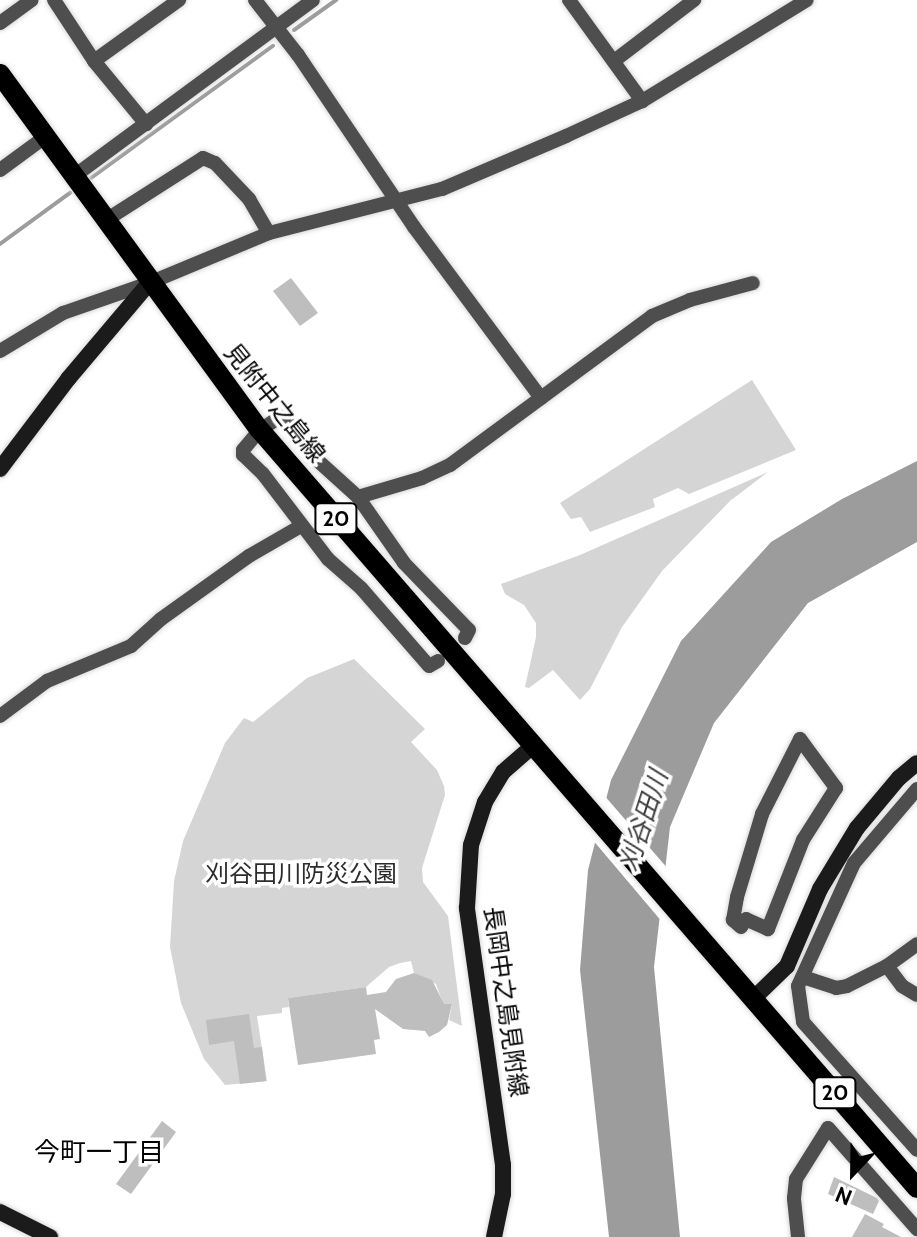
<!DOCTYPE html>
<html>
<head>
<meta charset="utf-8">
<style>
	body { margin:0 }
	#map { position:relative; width:917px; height:1237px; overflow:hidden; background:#fff; font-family:Cabin,"Noto Sans JP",sans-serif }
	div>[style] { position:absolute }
	.green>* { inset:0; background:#d5d5d5 }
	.water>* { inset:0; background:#9c9c9c }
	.pier>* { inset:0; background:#fff }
	.stream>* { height:4px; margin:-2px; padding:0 2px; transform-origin:2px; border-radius:2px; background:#9c9c9c }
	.building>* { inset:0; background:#bebebe }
	.roads { filter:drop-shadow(0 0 2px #dbdbdb) drop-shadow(0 0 2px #dbdbdb) }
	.street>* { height:14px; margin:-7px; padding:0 7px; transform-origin:7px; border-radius:7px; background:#4e4e4e }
	.secondary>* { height:16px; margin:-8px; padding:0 8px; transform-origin:8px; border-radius:8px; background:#1b1b1b }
	.primary>* { height:20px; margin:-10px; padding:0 10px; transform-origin:10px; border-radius:10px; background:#000 }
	span { translate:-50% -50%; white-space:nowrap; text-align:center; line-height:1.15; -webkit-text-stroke:7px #fff; paint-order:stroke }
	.shield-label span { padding:2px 6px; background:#fff; border:2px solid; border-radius:6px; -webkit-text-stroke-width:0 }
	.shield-label { font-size:22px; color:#000; font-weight:700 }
	.street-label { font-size:24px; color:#000 }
	.park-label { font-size:24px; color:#2c2c2c }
	.water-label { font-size:26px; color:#3d3d3d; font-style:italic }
	.neighbourhood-label { font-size:26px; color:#000 }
	.north { position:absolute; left:813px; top:1133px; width:80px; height:80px; -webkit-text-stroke:6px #fff; paint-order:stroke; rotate:202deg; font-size:22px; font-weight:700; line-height:32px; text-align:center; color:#000 }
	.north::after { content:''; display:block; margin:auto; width:28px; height:36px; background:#000; clip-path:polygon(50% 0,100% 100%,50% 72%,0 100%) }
</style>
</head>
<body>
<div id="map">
	<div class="green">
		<i style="clip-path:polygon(752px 380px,796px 450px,689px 494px,678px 488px,653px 499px,655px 507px,590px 532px,581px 517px,571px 519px,568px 515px,560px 503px)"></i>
		<i style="clip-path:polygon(768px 472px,730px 501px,662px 571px,622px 627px,590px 689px,580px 700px,553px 670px,529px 688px,525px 687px,536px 637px,536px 623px,524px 605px,505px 594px,501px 584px,580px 555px)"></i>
		<i style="clip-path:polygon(354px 659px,425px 729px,411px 742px,437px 770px,444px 786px,445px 795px,422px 868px,423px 882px,448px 916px,462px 1026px,449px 1020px,452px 1005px,443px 1004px,436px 984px,414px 973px,411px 961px,400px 963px,389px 967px,366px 987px,288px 998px,289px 1007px,282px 1008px,282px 1013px,257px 1016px,267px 1081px,225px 1085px,204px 1059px,181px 1003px,170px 947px,174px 881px,183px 841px,225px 743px,244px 718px,253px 722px,307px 678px)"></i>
	</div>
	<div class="water">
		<i style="clip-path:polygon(917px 461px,917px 542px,808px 603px,714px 723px,670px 827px,654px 967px,680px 1237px,609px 1237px,580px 970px,588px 870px,611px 780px,681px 641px,771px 542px,842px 499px)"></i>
	</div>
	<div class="pier">
		<i style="clip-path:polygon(603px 794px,669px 870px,663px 923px,592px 839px)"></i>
	</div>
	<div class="stream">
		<i style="left:294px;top:30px;width:52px;rotate:-35.5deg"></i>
		<i style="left:91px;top:178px;width:225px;rotate:-36deg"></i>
		<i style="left:0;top:244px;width:87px;rotate:-36.1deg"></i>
	</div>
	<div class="building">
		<i style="clip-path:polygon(291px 278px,318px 313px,300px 326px,273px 291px)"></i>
		<i style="clip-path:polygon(414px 973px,432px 980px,444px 1004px,452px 1004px,447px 1025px,439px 1032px,429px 1037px,425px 1031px,403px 1029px,375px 1009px,380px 1039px,374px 1040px,376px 1054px,298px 1065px,288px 998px,366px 987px,367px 995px,386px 992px,396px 979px)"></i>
		<i style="clip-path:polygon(249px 1014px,254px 1048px,262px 1047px,266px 1081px,240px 1084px,234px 1041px,209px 1045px,206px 1020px)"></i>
		<i style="clip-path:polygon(162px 1121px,176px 1132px,131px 1194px,116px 1184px)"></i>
		<i style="clip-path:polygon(834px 1177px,877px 1198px,879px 1201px,873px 1214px,828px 1194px)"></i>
		<i style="clip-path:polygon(865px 1214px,884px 1224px,882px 1227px,901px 1237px,852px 1237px)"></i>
	</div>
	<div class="roads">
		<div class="street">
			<i style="left:54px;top:0;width:73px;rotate:56.7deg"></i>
			<i style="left:94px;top:61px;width:82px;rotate:50.5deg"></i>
			<i style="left:255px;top:0;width:70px;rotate:52deg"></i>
			<i style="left:298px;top:55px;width:207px;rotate:56deg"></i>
			<i style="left:414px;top:227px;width:213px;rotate:53.4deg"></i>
			<i style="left:569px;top:0;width:125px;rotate:54.1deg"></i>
			<i style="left:0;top:23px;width:39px;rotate:-36deg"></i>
			<i style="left:94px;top:61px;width:105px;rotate:-35.7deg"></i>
			<i style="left:614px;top:61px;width:101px;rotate:-37.3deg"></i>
			<i style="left:0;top:170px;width:56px;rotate:-36.3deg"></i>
			<i style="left:73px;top:177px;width:298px;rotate:-36.4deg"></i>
			<i style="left:106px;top:220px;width:115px;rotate:-32.6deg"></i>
			<i style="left:203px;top:158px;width:13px;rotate:23deg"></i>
			<i style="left:215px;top:163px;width:50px;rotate:46.6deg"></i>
			<i style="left:249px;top:199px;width:39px;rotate:60deg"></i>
			<i style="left:0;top:351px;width:74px;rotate:-31.1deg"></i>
			<i style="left:63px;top:313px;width:91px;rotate:-19.2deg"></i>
			<i style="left:149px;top:283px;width:130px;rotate:-22.6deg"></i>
			<i style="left:269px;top:233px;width:179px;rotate:-14.3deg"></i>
			<i style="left:442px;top:189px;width:135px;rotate:-23.1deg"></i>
			<i style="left:566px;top:136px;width:84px;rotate:-24.7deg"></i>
			<i style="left:642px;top:101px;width:193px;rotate:-31.5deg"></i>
			<i style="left:358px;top:497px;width:67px;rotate:-16.5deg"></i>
			<i style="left:422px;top:478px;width:31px;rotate:-25deg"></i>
			<i style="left:450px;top:465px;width:251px;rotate:-36.4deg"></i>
			<i style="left:652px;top:316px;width:41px;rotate:-22.8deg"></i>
			<i style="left:690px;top:300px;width:65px;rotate:-15.1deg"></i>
			<i style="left:438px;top:661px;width:10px;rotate:151deg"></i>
			<i style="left:429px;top:666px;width:103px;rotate:-131.1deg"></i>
			<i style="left:361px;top:588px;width:44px;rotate:-138.7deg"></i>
			<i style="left:328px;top:559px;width:107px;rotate:-127.4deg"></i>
			<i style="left:263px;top:474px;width:28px;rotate:-136deg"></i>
			<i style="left:243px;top:455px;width:5px;rotate:-90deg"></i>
			<i style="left:243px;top:450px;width:26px;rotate:-50deg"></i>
			<i style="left:260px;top:430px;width:24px;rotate:-33deg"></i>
			<i style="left:280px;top:417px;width:7px;rotate:16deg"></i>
			<i style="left:287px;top:419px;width:49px;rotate:54.1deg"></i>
			<i style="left:316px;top:459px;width:57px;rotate:42.1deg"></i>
			<i style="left:358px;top:497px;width:80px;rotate:55.1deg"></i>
			<i style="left:404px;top:563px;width:93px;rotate:45.9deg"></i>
			<i style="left:469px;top:630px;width:9px;rotate:117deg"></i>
			<i style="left:0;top:716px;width:59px;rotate:-36.7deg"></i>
			<i style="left:47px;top:681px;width:91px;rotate:-22.6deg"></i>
			<i style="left:131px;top:646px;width:40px;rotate:-42deg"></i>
			<i style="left:161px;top:619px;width:108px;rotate:-35.6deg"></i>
			<i style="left:249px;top:556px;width:60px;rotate:-30deg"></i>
			<i style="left:800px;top:739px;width:61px;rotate:53.7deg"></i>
			<i style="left:836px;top:788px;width:62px;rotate:122.4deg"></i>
			<i style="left:803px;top:840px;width:96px;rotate:111.5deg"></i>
			<i style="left:768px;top:929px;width:24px;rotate:-156deg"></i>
			<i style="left:746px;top:919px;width:9px;rotate:122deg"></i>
			<i style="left:741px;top:927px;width:11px;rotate:-139deg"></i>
			<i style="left:733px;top:920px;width:23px;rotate:-80deg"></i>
			<i style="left:737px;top:897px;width:87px;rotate:-73.2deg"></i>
			<i style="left:762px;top:814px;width:84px;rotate:-63.1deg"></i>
			<i style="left:917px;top:789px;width:97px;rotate:130.4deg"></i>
			<i style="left:854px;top:863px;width:135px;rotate:114.5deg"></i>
			<i style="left:798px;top:986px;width:36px;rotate:82deg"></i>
			<i style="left:803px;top:1022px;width:171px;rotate:48.3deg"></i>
			<i style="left:887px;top:966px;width:37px;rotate:-36deg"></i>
			<i style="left:803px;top:977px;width:35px;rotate:18deg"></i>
			<i style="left:836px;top:988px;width:11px;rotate:-10deg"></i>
			<i style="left:847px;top:986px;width:45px;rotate:-26.6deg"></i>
			<i style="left:887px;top:966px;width:25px;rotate:53deg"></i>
			<i style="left:902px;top:986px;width:17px;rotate:31deg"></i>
			<i style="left:798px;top:1237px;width:39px;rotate:-96deg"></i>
			<i style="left:794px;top:1198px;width:19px;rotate:-84deg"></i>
			<i style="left:796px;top:1179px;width:60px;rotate:-57.9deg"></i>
			<i style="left:828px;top:1128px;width:135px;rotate:48.6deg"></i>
		</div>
		<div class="secondary">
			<i style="left:0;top:469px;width:113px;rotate:-52.9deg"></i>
			<i style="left:68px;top:379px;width:126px;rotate:-49.8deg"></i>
			<i style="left:753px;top:999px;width:47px;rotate:-44.1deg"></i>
			<i style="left:787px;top:966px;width:84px;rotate:-66.8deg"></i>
			<i style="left:820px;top:889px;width:71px;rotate:-58.8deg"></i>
			<i style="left:857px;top:828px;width:65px;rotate:-50deg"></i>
			<i style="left:899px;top:778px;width:23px;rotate:-40deg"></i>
			<i style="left:0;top:1212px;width:56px;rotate:26.6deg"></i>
			<i style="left:494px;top:1237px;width:44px;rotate:-78.2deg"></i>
			<i style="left:503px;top:1194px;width:29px;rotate:-90deg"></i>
			<i style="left:503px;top:1165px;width:260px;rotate:-98deg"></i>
			<i style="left:467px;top:908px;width:63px;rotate:-86.4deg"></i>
			<i style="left:471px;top:845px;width:45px;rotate:-72deg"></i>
			<i style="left:485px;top:802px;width:35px;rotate:-59deg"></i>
			<i style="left:503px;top:772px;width:41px;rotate:-41.1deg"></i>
		</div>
		<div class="primary">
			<i style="left:0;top:74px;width:441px;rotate:53.9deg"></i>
			<i style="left:260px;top:430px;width:1003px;rotate:49.08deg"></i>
		</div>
	</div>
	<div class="shield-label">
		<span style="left:336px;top:519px">20</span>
		<span style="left:835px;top:1093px">20</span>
	</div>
	<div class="street-label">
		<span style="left:275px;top:403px;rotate:51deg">見附中之島線</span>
		<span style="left:506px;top:1002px;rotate:82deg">長岡中之島見附線</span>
	</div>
	<div class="park-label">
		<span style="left:301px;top:874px">刈谷田川防災公園</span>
	</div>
	<div class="water-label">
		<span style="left:644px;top:821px;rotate:-72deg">刈谷田川</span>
	</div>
	<div class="neighbourhood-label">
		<span style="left:99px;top:1153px">今町一丁目</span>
	</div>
	<div class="north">N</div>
</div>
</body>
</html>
